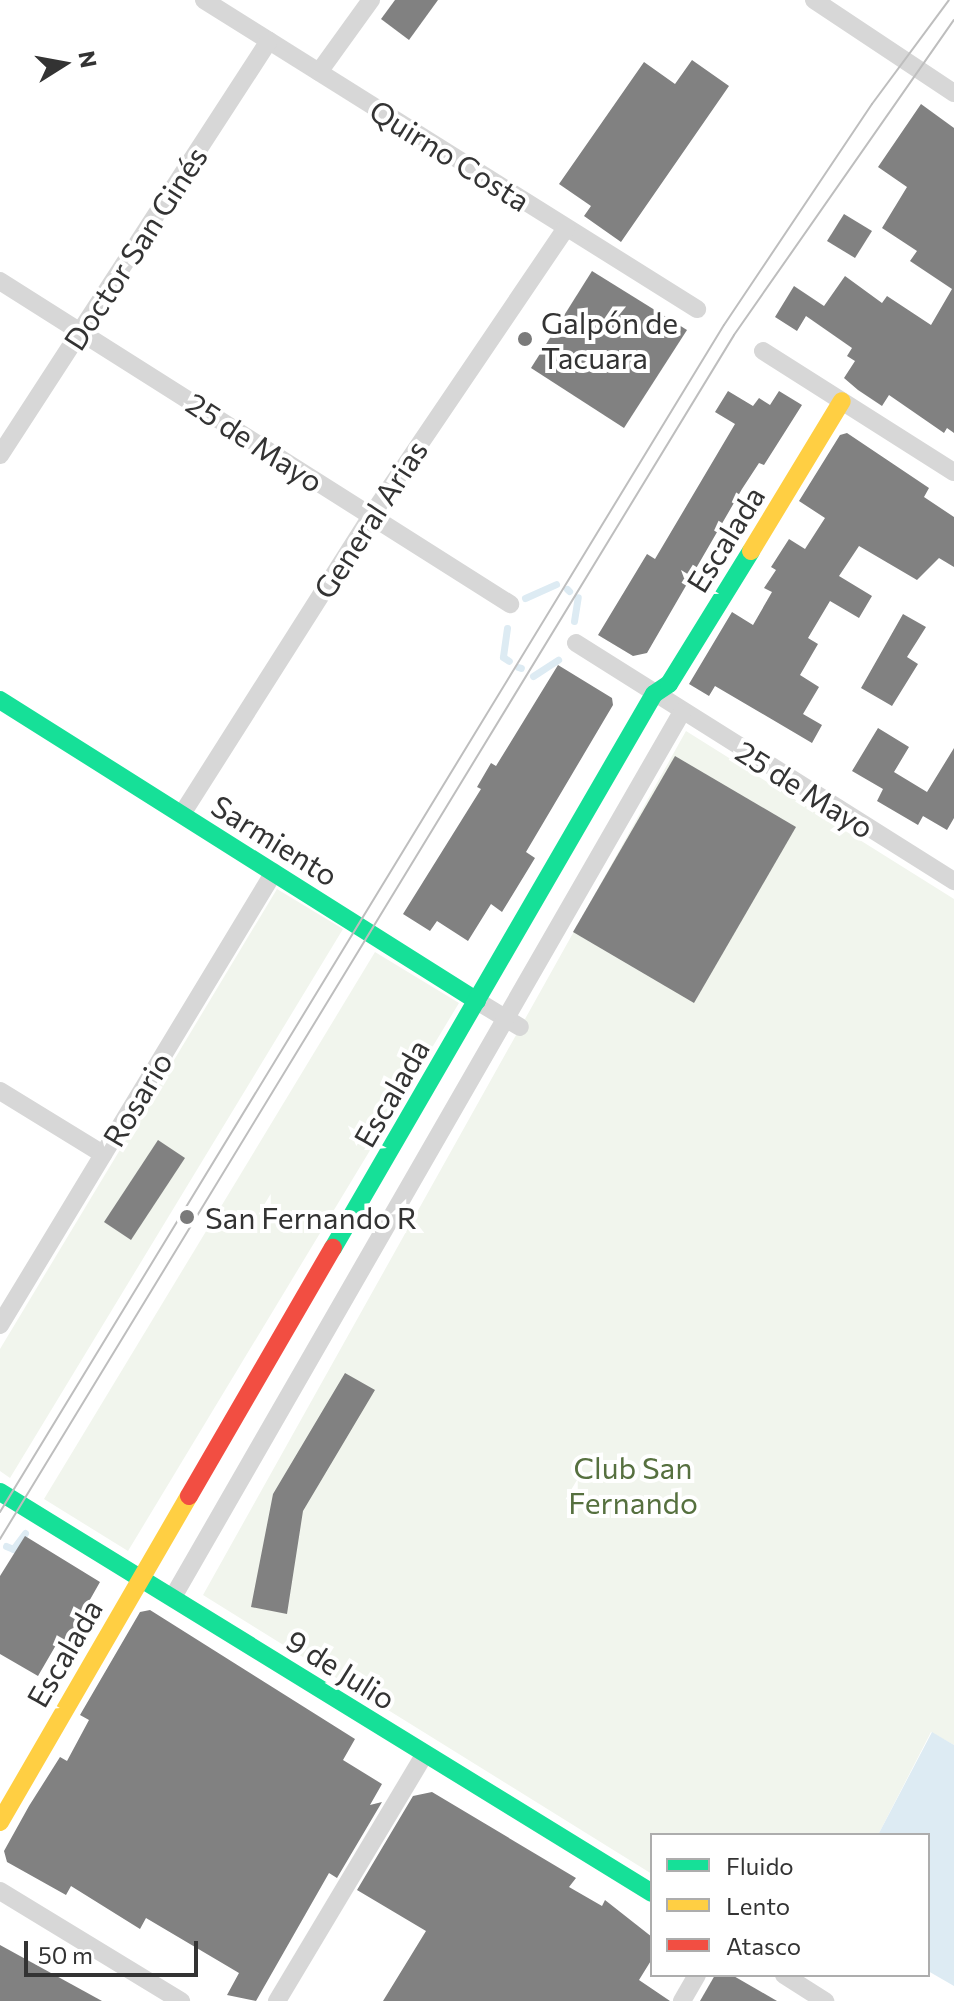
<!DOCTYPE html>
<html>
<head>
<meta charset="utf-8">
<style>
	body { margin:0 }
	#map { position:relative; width:954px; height:2001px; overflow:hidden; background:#fff; font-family:Commissioner,sans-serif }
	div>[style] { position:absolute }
	.green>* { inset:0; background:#f1f5ed }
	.water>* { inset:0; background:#ddebf3 }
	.stream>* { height:7px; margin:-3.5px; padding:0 3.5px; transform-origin:3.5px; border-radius:3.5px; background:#ddebf3 }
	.building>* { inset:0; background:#818181 }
	.street>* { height:18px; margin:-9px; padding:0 9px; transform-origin:9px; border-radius:9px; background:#d7d7d7 }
	.fast>* { height:18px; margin:-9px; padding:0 9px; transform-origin:9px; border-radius:9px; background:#16e098 }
	.slow>* { height:18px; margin:-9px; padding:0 9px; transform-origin:9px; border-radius:9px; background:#ffcf43 }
	.jam>* { height:18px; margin:-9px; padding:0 9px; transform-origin:9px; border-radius:9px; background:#f24e42 }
	.tram>* { height:2px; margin:-1px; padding:0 1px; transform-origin:1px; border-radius:1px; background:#bebebe }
	.dots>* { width:22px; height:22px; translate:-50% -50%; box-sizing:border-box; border:4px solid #fff; border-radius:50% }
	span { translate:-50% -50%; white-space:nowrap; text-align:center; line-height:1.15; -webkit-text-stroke:8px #fff; paint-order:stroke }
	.street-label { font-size:30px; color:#333 }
	.poi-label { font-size:30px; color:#333 }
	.left { translate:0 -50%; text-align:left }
	.park-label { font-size:30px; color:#56703f }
	.legend { position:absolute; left:650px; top:1833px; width:280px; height:144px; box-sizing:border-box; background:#fff; border:2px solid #adadad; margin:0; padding:10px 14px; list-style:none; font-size:24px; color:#333 }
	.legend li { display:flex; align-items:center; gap:16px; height:40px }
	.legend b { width:40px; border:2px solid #adadad }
	.north { position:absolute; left:24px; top:24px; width:80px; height:80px; -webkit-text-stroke:6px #fff; paint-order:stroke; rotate:79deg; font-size:22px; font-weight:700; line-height:32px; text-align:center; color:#333 }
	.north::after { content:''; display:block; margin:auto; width:28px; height:36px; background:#333; clip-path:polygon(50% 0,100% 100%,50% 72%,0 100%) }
	.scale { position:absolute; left:24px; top:1941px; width:174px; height:36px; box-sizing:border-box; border:4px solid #333; border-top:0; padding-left:10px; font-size:24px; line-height:28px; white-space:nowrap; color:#333; -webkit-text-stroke:6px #fff; paint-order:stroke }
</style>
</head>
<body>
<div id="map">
	<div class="green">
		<i style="clip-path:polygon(686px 731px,954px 899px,954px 1745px,931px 1732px,878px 1835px,652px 1835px,652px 1874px,203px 1595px)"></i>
		<i style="clip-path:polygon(277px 889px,343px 929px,10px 1478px,0 1471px,0 1349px)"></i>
		<i style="clip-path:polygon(375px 952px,459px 1003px,128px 1551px,44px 1499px)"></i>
	</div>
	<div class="water">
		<i style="clip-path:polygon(932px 1732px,954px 1745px,954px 1986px,928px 1971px,928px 1835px,878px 1835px)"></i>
	</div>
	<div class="stream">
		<i style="left:567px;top:589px;width:3px;rotate:45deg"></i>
		<i style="left:525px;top:598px;width:34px;rotate:-24deg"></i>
		<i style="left:574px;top:621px;width:24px;rotate:-81deg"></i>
		<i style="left:507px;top:628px;width:29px;rotate:98deg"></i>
		<i style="left:503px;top:657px;width:7px;rotate:34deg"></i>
		<i style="left:518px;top:667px;width:3px;rotate:18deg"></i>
		<i style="left:533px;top:676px;width:30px;rotate:-33deg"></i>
		<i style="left:6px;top:1546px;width:8px;rotate:23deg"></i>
		<i style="left:13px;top:1549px;width:20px;rotate:-53deg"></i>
	</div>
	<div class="building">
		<i style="clip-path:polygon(395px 0,438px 0,409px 40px,381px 19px)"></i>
		<i style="clip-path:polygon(692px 60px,729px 86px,621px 242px,584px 216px,591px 206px,559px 184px,644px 62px,675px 84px)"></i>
		<i style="clip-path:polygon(921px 104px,954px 128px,954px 433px,947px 428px,944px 433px,889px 395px,882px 406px,858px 390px,844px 378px,855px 361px,847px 356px,852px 348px,806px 316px,797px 331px,775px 317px,794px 286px,824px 306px,845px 276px,882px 303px,887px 296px,931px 325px,952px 289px,910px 261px,917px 251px,882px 228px,907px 187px,878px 167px)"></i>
		<i style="clip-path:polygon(844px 214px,872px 231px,855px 258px,827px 241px)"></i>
		<i style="clip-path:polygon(592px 271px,687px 330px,624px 428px,531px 368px)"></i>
		<i style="clip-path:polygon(728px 391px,753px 406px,759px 398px,770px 405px,779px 391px,802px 405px,764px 465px,759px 463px,742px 489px,647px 653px,633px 656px,598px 635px,647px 554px,655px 559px,735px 424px,715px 412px)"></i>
		<i style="clip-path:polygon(847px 433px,929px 488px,924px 497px,954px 517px,954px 567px,939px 558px,917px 580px,859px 546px,839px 576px,872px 596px,859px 618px,830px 601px,808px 638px,818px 644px,800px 675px,819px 687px,803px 714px,822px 725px,812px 743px,715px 686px,709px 696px,689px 684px,732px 612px,753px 625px,772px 592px,764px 588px,776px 570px,771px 567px,789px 539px,805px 549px,825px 518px,799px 501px,840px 435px)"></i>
		<i style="clip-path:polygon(903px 614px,926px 627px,907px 657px,918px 664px,892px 706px,861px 688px)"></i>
		<i style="clip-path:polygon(558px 665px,612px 698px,613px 705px,526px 852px,535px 858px,502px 912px,491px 904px,468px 941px,437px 921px,430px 931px,403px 914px,481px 789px,477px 787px,491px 763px,496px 766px)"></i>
		<i style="clip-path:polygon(878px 728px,909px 747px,894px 772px,927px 792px,954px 748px,954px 818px,947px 830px,923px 816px,918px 825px,877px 801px,883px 789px,852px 771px)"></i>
		<i style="clip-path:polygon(675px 756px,796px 827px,694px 1003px,573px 932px)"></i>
		<i style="clip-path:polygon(158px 1140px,185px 1158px,131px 1240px,104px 1222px)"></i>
		<i style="clip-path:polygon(345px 1373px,375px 1390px,303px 1511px,287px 1614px,251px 1607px,273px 1494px)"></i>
		<i style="clip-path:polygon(25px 1536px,100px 1582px,62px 1649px,56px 1645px,38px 1676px,0 1654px,0 1576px)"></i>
		<i style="clip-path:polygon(150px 1610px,355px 1739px,343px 1760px,382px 1784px,370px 1805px,382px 1802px,337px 1878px,329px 1873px,256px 2001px,227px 1995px,239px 1973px,146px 1918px,140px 1929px,71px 1886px,66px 1895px,7px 1862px,4px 1851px,29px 1806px,60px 1757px,67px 1761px,89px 1720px,80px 1715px,140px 1612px)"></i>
		<i style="clip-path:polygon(432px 1792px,576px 1878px,569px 1887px,602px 1906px,605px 1900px,652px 1937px,652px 1959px,639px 1980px,670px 2001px,383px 2001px,426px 1931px,357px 1890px,413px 1796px)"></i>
		<i style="clip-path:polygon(0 1945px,102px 2001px,0 2001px)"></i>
		<i style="clip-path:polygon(715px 1975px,732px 1975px,777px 2001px,700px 2001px)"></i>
	</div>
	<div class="street">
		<i style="left:204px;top:0;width:582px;rotate:32.08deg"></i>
		<i style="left:814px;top:0;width:168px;rotate:33.6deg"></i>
		<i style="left:319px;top:72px;width:89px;rotate:-54.2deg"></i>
		<i style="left:0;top:281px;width:604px;rotate:32.35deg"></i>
		<i style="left:763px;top:351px;width:226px;rotate:32.4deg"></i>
		<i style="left:0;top:455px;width:494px;rotate:-57deg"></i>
		<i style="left:576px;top:643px;width:447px;rotate:32.2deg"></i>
		<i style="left:182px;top:814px;width:353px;rotate:-57.6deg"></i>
		<i style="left:371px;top:516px;width:348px;rotate:-55.9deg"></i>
		<i style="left:477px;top:1001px;width:50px;rotate:31.2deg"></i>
		<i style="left:0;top:1091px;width:121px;rotate:31.5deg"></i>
		<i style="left:0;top:1325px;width:529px;rotate:-58.83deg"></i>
		<i style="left:173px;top:1597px;width:1021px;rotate:-60.1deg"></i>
		<i style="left:0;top:1891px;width:212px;rotate:31.3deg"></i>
		<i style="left:784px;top:1975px;width:49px;rotate:32.4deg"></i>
		<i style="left:277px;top:2001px;width:287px;rotate:-59.1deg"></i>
		<i style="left:682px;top:2001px;width:30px;rotate:-60deg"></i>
	</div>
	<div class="fast">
		<i style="left:0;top:700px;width:564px;rotate:32.25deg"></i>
		<i style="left:333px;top:1248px;width:640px;rotate:-59.91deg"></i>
		<i style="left:654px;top:694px;width:18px;rotate:-34deg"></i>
		<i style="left:669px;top:684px;width:156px;rotate:-58.3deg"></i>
		<i style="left:0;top:1492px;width:765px;rotate:31.59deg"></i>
	</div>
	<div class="slow">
		<i style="left:751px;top:551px;width:175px;rotate:-58.8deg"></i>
		<i style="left:0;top:1822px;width:377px;rotate:-59.9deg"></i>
	</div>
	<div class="jam">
		<i style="left:189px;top:1496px;width:287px;rotate:-59.9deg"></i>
	</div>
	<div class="tram">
		<i style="left:0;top:1512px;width:1390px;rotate:-58.62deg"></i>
		<i style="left:724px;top:325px;width:266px;rotate:-56.2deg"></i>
		<i style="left:872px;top:104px;width:129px;rotate:-53.5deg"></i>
		<i style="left:0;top:1539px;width:1410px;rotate:-58.63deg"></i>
		<i style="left:734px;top:335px;width:384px;rotate:-55.1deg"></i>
	</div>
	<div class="dots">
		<i style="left:525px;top:339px;background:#7a7a7a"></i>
		<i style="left:187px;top:1217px;background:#7a7a7a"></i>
	</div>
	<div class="street-label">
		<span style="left:450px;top:155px;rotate:32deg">Quirno Costa</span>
		<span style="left:135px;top:248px;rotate:-57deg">Doctor San Ginés</span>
		<span style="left:255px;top:442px;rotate:33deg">25 de Mayo</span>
		<span style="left:370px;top:519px;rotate:-57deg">General Arias</span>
		<span style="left:725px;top:539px;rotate:-58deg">Escalada</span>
		<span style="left:805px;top:789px;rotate:32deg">25 de Mayo</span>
		<span style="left:275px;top:840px;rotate:32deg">Sarmiento</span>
		<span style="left:391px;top:1093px;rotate:-60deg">Escalada</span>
		<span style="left:137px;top:1099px;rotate:-59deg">Rosario</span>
		<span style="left:64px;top:1653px;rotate:-60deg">Escalada</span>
		<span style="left:341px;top:1669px;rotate:32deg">9 de Julio</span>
	</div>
	<div class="poi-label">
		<span class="left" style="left:541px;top:339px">Galpón de<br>Tacuara</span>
		<span class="left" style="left:205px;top:1217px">San Fernando R</span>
	</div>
	<div class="park-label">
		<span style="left:633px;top:1484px">Club San<br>Fernando</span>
	</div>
	<ul class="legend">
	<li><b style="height:10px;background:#16e098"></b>Fluido</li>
	<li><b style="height:10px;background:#ffcf43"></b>Lento</li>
	<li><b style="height:10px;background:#f24e42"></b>Atasco</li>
	</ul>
	<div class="north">N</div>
	<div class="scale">50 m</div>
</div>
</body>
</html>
